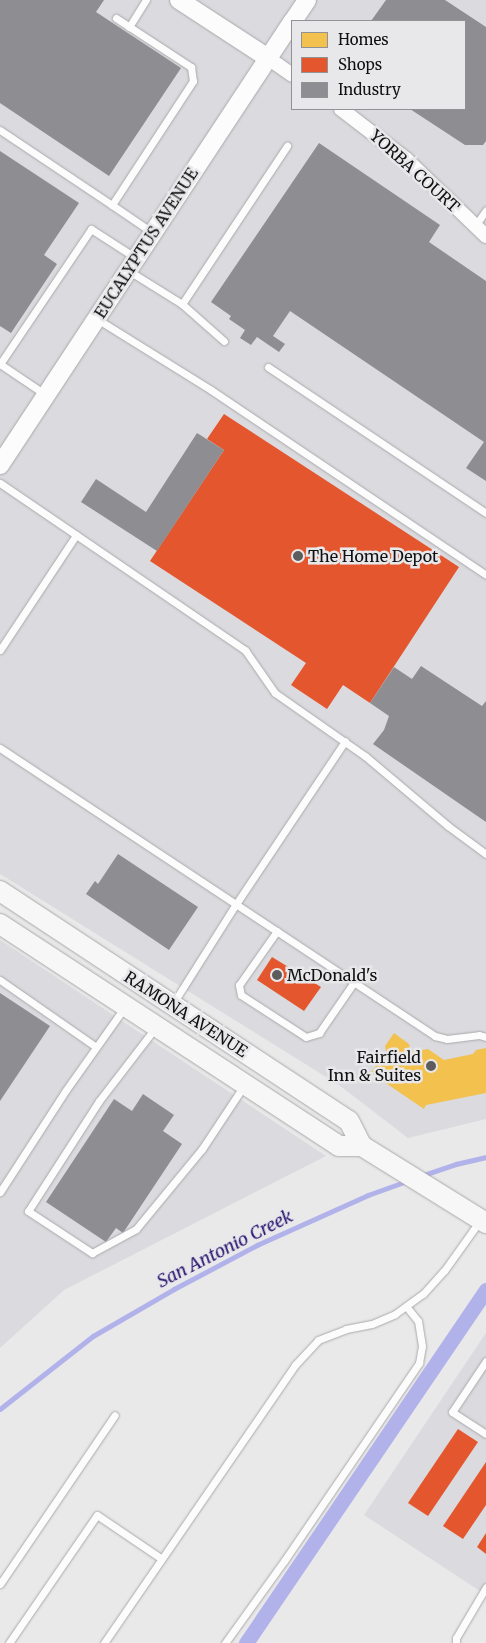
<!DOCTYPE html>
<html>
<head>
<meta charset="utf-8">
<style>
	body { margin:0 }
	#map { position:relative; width:486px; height:1643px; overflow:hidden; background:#e9e9ea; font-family:Merriweather,serif }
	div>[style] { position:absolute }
	.built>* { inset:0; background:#dadadf }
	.homes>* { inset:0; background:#f2c14e }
	.shops>* { inset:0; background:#e4572e }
	.industry>* { inset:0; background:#8d8d92 }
	.stream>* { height:4.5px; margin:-2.25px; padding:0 2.25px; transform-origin:2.25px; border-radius:2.25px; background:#b2b2eb }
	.canal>* { height:15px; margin:-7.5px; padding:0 7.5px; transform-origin:7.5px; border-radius:7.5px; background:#b2b2eb }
	.roads { filter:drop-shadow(0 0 1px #aaaaab) drop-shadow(0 0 1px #aaaaab) }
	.service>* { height:7px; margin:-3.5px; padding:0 3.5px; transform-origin:3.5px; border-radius:3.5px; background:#fcfcfc }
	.minor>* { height:14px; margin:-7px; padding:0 7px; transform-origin:7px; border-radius:7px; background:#fcfcfc }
	.tertiary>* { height:18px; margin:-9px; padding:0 9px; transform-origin:9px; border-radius:9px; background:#fcfcfc }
	.secondary>* { height:20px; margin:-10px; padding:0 10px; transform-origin:10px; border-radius:10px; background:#f7f7f8 }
	.dots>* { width:14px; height:14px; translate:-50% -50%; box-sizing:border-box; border:2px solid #e8e8eb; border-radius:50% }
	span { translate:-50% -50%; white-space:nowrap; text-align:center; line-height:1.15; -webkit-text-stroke:5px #e8e8eb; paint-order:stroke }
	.street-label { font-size:16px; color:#101011 }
	.poi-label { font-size:16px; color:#101011 }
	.left { translate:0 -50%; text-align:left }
	.right { translate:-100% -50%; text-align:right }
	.water-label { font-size:18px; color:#291470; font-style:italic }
	.legend { position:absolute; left:291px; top:20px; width:175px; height:90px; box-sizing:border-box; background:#e8e8eb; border:1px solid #929294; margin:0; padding:6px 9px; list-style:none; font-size:15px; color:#101011 }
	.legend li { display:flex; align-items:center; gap:10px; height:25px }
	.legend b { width:25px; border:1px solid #929294 }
</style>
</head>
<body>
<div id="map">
	<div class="built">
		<i style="clip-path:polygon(evenodd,0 0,486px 0,486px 1119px,408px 1138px,339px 1085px,0 874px,0 0,292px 21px,465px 21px,465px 109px,292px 109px,292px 21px)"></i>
		<i style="clip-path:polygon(0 940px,326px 1156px,64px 1290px,0 1348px)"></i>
		<i style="clip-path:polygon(486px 1333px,486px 1595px,364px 1515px)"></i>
	</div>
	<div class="homes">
		<i style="clip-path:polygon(394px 1033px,409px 1044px,411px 1052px,428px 1049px,444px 1060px,473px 1054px,476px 1050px,486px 1048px,486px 1093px,426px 1105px,424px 1109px,371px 1073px,386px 1051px,385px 1046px)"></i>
	</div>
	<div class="shops">
		<i style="clip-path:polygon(224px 414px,459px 567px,370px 703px,343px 685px,327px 709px,291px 685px,306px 663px,150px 561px,224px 450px,207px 439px)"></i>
		<i style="clip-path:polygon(272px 957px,321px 987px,304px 1011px,257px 980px)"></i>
		<i style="clip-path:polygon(458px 1429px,478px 1442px,428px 1516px,408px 1503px)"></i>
		<i style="clip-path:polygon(486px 1462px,486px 1505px,463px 1539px,443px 1526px)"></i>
		<i style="clip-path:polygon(486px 1533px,486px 1554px,477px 1547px)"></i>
	</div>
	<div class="industry">
		<i style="clip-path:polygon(0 0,104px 0,96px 12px,181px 68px,109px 176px,0 103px)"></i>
		<i style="clip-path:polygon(386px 0,445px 0,486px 27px,486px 141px,483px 145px,465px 145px,410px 109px,465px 109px,465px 21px,371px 21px)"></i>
		<i style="clip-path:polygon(319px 143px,440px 225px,429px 242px,486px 281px,486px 481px,466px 468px,484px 442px,290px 311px,273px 336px,285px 344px,279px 352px,257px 337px,251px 345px,240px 338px,245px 330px,229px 319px,231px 316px,211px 302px)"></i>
		<i style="clip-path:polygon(0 151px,79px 203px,44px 255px,57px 264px,11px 333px,0 326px)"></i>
		<i style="clip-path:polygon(197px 433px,224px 450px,157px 551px,81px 502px,96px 479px,146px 512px)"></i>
		<i style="clip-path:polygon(421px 666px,482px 706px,486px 701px,486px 822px,373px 744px,384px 730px,389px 716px,370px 703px,394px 667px,412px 679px)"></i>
		<i style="clip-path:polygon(118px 854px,198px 907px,169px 950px,86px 894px,95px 881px,98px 884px)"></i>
		<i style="clip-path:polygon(0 993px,50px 1026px,0 1101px)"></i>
		<i style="clip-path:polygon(143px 1094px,174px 1115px,163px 1131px,182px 1144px,123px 1233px,116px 1228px,106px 1242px,46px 1202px,114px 1099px,132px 1111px)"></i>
	</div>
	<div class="stream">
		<i style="left:421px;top:1176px;width:37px;rotate:-19deg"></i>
		<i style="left:456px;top:1164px;width:31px;rotate:-13deg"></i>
		<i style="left:0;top:1409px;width:118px;rotate:-38.1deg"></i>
		<i style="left:93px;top:1336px;width:94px;rotate:-30.1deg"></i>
		<i style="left:174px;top:1289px;width:94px;rotate:-27.9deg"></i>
		<i style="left:257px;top:1245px;width:122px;rotate:-24.2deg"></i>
		<i style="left:368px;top:1195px;width:41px;rotate:-19.7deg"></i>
	</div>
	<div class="canal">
		<i style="left:246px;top:1643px;width:427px;rotate:-55.8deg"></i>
	</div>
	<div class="roads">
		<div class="service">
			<i style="left:116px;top:18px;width:90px;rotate:33.2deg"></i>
			<i style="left:191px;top:67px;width:14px;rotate:82deg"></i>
			<i style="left:193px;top:81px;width:148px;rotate:123.2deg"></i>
			<i style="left:112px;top:205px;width:50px;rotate:34.3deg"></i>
			<i style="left:129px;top:27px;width:32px;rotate:-58deg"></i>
			<i style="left:0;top:130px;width:135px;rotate:33.8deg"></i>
			<i style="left:475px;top:226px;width:19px;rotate:-55deg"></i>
			<i style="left:129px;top:271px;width:62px;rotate:31.9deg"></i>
			<i style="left:182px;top:304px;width:56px;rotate:41.4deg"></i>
			<i style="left:182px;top:304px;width:190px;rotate:-56.4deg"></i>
			<i style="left:97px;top:319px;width:134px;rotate:31.9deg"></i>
			<i style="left:211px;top:390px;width:331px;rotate:33.9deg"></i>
			<i style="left:268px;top:367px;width:262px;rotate:33.8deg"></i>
			<i style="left:46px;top:395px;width:55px;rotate:-146deg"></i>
			<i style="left:0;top:364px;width:163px;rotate:-56deg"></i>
			<i style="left:91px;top:229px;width:54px;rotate:32.8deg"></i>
			<i style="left:0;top:483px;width:297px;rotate:34.3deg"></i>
			<i style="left:245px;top:650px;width:52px;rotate:55.1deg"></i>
			<i style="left:275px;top:693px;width:110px;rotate:35deg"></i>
			<i style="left:365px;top:756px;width:109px;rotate:40.1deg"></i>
			<i style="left:448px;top:826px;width:47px;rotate:36.4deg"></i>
			<i style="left:0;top:650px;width:138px;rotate:-56.5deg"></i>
			<i style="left:0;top:748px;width:522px;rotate:33.51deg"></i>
			<i style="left:435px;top:1036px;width:12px;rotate:14deg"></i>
			<i style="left:447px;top:1039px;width:32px;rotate:-7deg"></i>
			<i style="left:479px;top:1035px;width:7px;rotate:16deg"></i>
			<i style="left:277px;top:931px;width:66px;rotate:125.1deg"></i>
			<i style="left:239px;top:985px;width:10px;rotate:79deg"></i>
			<i style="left:241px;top:995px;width:77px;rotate:32.9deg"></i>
			<i style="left:306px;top:1037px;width:14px;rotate:-17deg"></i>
			<i style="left:319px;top:1033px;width:62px;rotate:-55.5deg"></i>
			<i style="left:0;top:980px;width:117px;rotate:34.9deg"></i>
			<i style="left:174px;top:1002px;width:116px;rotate:-57.7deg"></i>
			<i style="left:236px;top:904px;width:196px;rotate:-56.2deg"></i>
			<i style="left:156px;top:1027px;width:93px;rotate:127.6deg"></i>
			<i style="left:99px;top:1101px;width:131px;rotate:122.8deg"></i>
			<i style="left:28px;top:1211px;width:77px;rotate:33.3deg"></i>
			<i style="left:92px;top:1253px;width:50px;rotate:-28.6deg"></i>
			<i style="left:136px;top:1229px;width:104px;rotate:-50.5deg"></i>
			<i style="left:202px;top:1149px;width:74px;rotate:-56.5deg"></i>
			<i style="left:0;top:1192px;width:121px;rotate:-57.1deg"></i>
			<i style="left:66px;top:1090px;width:100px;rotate:-54.7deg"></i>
			<i style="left:486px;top:1361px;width:61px;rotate:123.7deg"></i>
			<i style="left:452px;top:1412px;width:40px;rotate:32.9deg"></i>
			<i style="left:0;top:1584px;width:204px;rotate:-55.8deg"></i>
			<i style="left:9px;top:1643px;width:155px;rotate:-55.5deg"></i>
			<i style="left:97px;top:1515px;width:78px;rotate:34.1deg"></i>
			<i style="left:104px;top:1643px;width:337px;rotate:-55.5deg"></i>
			<i style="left:295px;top:1365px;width:34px;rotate:-47deg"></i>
			<i style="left:318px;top:1340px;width:30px;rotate:-21deg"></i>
			<i style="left:346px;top:1329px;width:26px;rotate:-11deg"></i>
			<i style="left:372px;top:1324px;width:25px;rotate:-23deg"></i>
			<i style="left:395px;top:1314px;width:34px;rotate:-36deg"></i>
			<i style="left:423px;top:1294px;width:31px;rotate:-48deg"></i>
			<i style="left:444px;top:1271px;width:60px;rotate:-54.5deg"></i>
			<i style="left:225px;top:1643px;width:101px;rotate:-54.3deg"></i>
			<i style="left:284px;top:1561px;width:240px;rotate:-55.7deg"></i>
			<i style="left:419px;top:1363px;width:17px;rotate:-80deg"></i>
			<i style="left:422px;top:1346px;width:25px;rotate:-99deg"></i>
			<i style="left:418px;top:1321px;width:19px;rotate:-129deg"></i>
			<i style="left:456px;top:1643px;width:5px;rotate:-90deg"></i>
			<i style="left:456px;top:1638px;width:59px;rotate:-59.5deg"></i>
		</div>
		<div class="minor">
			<i style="left:268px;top:58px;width:29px;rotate:35deg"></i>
			<i style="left:341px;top:109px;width:82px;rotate:37.6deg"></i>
			<i style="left:406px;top:159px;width:111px;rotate:43.9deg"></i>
		</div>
		<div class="tertiary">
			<i style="left:179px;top:0;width:106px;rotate:33.1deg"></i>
			<i style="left:293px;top:21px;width:25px;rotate:-56deg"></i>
			<i style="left:0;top:465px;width:531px;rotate:-56.61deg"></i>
		</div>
		<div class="secondary">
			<i style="left:0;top:891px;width:418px;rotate:33.4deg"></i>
			<i style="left:349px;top:1121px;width:28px;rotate:63deg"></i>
			<i style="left:362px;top:1146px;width:146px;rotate:31.8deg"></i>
			<i style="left:0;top:924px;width:405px;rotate:33.2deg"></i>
			<i style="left:339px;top:1146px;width:23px"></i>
		</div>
	</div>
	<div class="dots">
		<i style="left:298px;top:556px;background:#5c5c5d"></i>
		<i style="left:277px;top:975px;background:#5c5c5d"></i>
		<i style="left:431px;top:1066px;background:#5c5c5d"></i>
	</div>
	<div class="street-label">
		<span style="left:415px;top:171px;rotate:42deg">YORBA COURT</span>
		<span style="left:146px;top:243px;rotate:-57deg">EUCALYPTUS AVENUE</span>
		<span style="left:186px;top:1014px;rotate:33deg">RAMONA AVENUE</span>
	</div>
	<div class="poi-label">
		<span class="left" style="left:308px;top:556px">The Home Depot</span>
		<span class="left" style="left:287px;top:975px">McDonald's</span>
		<span class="right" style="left:421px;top:1066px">Fairfield<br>Inn &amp; Suites</span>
	</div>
	<div class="water-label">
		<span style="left:225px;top:1249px;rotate:-27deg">San Antonio Creek</span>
	</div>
	<ul class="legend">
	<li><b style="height:14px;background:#f2c14e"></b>Homes</li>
	<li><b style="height:14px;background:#e4572e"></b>Shops</li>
	<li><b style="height:14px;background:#8d8d92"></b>Industry</li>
	</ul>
</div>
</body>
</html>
